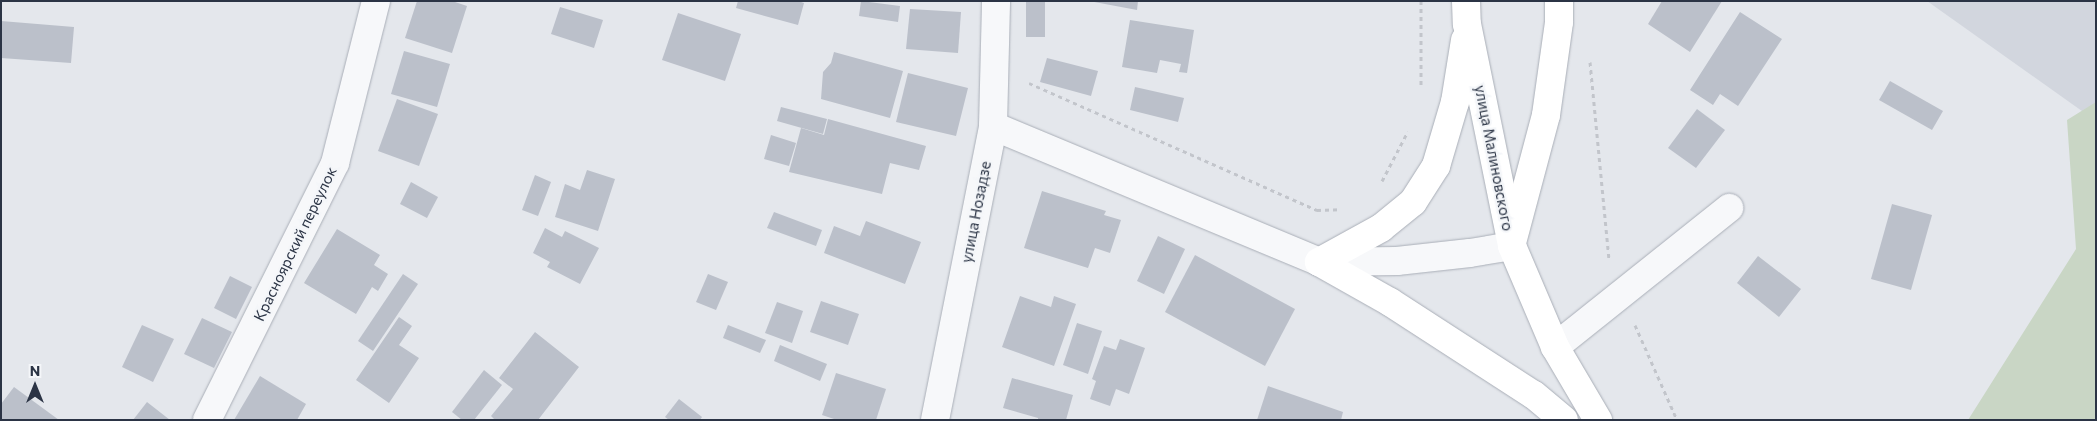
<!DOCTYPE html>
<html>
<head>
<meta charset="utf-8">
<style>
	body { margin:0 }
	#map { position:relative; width:2097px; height:421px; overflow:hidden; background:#e4e7ec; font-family:Commissioner,sans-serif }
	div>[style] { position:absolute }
	.built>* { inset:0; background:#d2d6de }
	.green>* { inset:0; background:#c9d6c5 }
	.building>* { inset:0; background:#bbc0ca }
	.path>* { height:3px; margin-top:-1.5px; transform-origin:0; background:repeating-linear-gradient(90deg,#c2c5cb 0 4px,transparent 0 8px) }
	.roads { filter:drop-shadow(0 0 1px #a9aeb7) drop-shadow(0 0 1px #a9aeb7) }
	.minor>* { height:28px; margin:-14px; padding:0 14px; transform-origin:14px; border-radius:14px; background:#f7f8fa }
	.highway>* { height:28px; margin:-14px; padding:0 14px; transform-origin:14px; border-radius:14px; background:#fff }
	span { translate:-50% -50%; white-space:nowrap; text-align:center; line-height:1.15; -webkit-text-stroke:4.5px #f4f6f9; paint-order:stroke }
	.street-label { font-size:15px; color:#2b3445 }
	.frame { position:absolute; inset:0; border:2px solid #2b3445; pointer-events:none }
	.north { position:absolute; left:10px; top:361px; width:50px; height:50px; -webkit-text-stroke:4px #f4f6f9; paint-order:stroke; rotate:0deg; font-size:14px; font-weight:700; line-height:20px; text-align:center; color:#2b3445 }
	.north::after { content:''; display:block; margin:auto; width:18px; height:22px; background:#2b3445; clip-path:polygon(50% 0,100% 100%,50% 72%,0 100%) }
</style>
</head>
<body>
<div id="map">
	<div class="built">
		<i style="clip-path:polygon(1927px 1px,2096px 1px,2096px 121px)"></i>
	</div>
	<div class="green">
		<i style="clip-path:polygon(2096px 102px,2096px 420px,1968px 420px,2076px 249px,2067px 120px)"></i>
	</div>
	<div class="building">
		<i style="clip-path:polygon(417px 1px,452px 1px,467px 6px,452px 53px,405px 38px)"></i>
		<i style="clip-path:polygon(738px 1px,798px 1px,804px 3px,798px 25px,736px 8px)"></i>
		<i style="clip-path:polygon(861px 1px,900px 6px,898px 22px,859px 16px)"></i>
		<i style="clip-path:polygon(1026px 1px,1045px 1px,1045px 37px,1026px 37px)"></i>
		<i style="clip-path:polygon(1089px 1px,1138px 1px,1137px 10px)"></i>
		<i style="clip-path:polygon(1662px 1px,1722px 1px,1690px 52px,1648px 24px)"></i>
		<i style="clip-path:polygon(560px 7px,603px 20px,594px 48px,551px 34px)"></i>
		<i style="clip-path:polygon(910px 9px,961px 12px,958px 53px,906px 49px)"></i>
		<i style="clip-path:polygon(1740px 12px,1782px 39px,1738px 106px,1720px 94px,1713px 105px,1690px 90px)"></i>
		<i style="clip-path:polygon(678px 13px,741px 34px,725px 81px,662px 60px)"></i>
		<i style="clip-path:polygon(1130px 20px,1194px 30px,1187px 73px,1179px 72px,1181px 64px,1160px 60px,1157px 73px,1122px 67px)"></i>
		<i style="clip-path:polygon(1px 21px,74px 27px,71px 63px,1px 58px)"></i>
		<i style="clip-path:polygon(404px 51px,450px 64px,437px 107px,391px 94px)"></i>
		<i style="clip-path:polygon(834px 52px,903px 71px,890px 118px,821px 99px,823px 72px,831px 63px)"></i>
		<i style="clip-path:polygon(1047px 58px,1098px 71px,1091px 96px,1040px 82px)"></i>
		<i style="clip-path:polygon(908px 73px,968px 88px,956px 136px,896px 122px)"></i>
		<i style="clip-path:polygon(1890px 81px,1943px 111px,1932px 130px,1879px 100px)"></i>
		<i style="clip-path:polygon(1135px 87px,1184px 98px,1178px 122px,1130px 110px)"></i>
		<i style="clip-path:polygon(397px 99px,438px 114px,419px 166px,378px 151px)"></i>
		<i style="clip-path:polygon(781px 107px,827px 119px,823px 134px,777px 121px)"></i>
		<i style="clip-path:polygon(1697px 109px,1725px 130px,1696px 168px,1668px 148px)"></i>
		<i style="clip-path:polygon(828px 119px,926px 146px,919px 170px,890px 163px,882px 194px,789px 172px,801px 128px,824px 135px)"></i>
		<i style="clip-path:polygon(771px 135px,796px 143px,789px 166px,764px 159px)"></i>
		<i style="clip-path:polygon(587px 170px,615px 179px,598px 231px,555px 217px,565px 184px,580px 190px)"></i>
		<i style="clip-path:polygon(535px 175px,551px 182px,538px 216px,522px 210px)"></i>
		<i style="clip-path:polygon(411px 182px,438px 197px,427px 218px,400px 204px)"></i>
		<i style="clip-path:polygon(1042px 191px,1106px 211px,1104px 215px,1121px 220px,1110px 253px,1095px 248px,1088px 268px,1024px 248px)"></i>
		<i style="clip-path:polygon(1892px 204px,1932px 215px,1911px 290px,1871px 279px)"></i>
		<i style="clip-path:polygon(774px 212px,822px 230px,816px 246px,767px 228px)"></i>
		<i style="clip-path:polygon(866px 221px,921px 242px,905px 284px,824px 253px,834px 226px,860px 236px)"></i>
		<i style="clip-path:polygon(545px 228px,562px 237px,565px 231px,599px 248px,580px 284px,547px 267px,550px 262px,533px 253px)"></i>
		<i style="clip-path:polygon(337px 229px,380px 255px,374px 265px,388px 274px,378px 291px,372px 287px,356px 314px,304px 283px)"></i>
		<i style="clip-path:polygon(1158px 236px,1185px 249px,1164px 294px,1137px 281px)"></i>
		<i style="clip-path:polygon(1195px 255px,1295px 309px,1265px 366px,1165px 312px)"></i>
		<i style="clip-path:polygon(1758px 256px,1801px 289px,1779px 317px,1737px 283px)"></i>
		<i style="clip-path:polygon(403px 274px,418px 284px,373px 351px,358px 341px)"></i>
		<i style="clip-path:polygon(708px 274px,728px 282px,716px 310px,696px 302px)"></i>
		<i style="clip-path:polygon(230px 276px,252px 287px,236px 319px,214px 308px)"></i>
		<i style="clip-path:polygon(1020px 296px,1051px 307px,1054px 296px,1076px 304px,1054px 366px,1002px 347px)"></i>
		<i style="clip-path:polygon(821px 301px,859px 314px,848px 345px,810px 332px)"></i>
		<i style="clip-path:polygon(777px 302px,803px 311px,792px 343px,765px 333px)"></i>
		<i style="clip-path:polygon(399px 317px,412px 326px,399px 345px,419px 358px,389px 403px,356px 380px)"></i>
		<i style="clip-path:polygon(202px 318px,232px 332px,214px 368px,184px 354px)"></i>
		<i style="clip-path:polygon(1077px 323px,1102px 331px,1088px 374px,1063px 365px)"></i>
		<i style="clip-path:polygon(142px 325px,174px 339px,153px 382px,122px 367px)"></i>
		<i style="clip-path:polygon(728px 325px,766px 340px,760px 353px,723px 338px)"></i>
		<i style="clip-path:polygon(535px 332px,579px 367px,538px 420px,495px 420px,491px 416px,513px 389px,499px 378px)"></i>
		<i style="clip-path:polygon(1120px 339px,1145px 348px,1129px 394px,1116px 389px,1110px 406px,1090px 399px,1096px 381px,1092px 379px,1104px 346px,1116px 350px)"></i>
		<i style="clip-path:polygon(780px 345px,827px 364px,820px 381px,774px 361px)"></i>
		<i style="clip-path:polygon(484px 370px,502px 385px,474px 420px,462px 420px,452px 412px)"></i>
		<i style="clip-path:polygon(836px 373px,886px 389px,876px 420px,837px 420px,822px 415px)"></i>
		<i style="clip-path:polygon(260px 376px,306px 404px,297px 420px,234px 420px)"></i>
		<i style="clip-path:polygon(1012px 378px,1073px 395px,1066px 420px,1038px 420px,1038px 418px,1003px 408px)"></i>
		<i style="clip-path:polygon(1268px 386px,1343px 412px,1341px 420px,1257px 420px)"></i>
		<i style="clip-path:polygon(14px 387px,59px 420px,1px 420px,1px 404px)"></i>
		<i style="clip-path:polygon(679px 399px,702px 417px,700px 420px,669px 420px,665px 417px)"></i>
		<i style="clip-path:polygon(147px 402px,170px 420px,133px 420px)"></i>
	</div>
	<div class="path">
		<i style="left:1421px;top:1px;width:85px;rotate:90deg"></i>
		<i style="left:1590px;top:62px;width:198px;rotate:84.5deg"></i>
		<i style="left:1029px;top:83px;width:315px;rotate:23.8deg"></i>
		<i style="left:1317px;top:210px;width:24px;rotate:-2deg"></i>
		<i style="left:1382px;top:181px;width:56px;rotate:-62.5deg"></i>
		<i style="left:1635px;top:325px;width:104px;rotate:66.1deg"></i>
	</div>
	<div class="roads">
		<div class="minor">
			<i style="left:993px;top:126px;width:353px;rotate:22.6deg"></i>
			<i style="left:1319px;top:262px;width:78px;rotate:-0.7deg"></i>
			<i style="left:1397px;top:261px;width:73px;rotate:-6.3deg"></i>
			<i style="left:1470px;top:253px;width:43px;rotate:-9.5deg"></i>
			<i style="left:1555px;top:347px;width:223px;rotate:-38.6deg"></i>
			<i style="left:207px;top:420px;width:287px;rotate:-63.5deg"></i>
			<i style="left:335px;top:163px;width:167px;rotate:-75.8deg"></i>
			<i style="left:935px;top:420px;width:300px;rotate:-78.8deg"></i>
			<i style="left:993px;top:126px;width:125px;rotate:-88.6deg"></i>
		</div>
		<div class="highway">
			<i style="left:1466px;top:1px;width:23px;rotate:88deg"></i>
			<i style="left:1467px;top:24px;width:227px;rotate:78.5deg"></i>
			<i style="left:1512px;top:246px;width:110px;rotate:66.9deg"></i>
			<i style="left:1555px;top:347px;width:85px;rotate:59.5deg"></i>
			<i style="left:1513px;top:239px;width:128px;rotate:-75.1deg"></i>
			<i style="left:1546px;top:115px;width:94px;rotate:-82deg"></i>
			<i style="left:1559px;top:22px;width:21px;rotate:-90deg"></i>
			<i style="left:1319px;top:262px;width:71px;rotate:-28.7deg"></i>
			<i style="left:1381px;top:228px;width:41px;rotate:-39.1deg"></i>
			<i style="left:1413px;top:202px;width:43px;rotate:-57.4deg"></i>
			<i style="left:1436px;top:166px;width:67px;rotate:-73.5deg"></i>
			<i style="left:1455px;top:102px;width:63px;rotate:-80.8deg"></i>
			<i style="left:1319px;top:262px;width:81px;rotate:29.4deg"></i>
			<i style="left:1390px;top:302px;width:171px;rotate:32.9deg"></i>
			<i style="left:1534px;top:395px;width:39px;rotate:40deg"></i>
		</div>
	</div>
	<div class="street-label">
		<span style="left:1494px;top:158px;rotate:79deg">улица Малиновского</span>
		<span style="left:976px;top:212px;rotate:-79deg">улица Нозадзе</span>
		<span style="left:295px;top:244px;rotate:-64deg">Красноярский переулок</span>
	</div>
	<div class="frame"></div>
	<div class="north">N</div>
</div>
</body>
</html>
